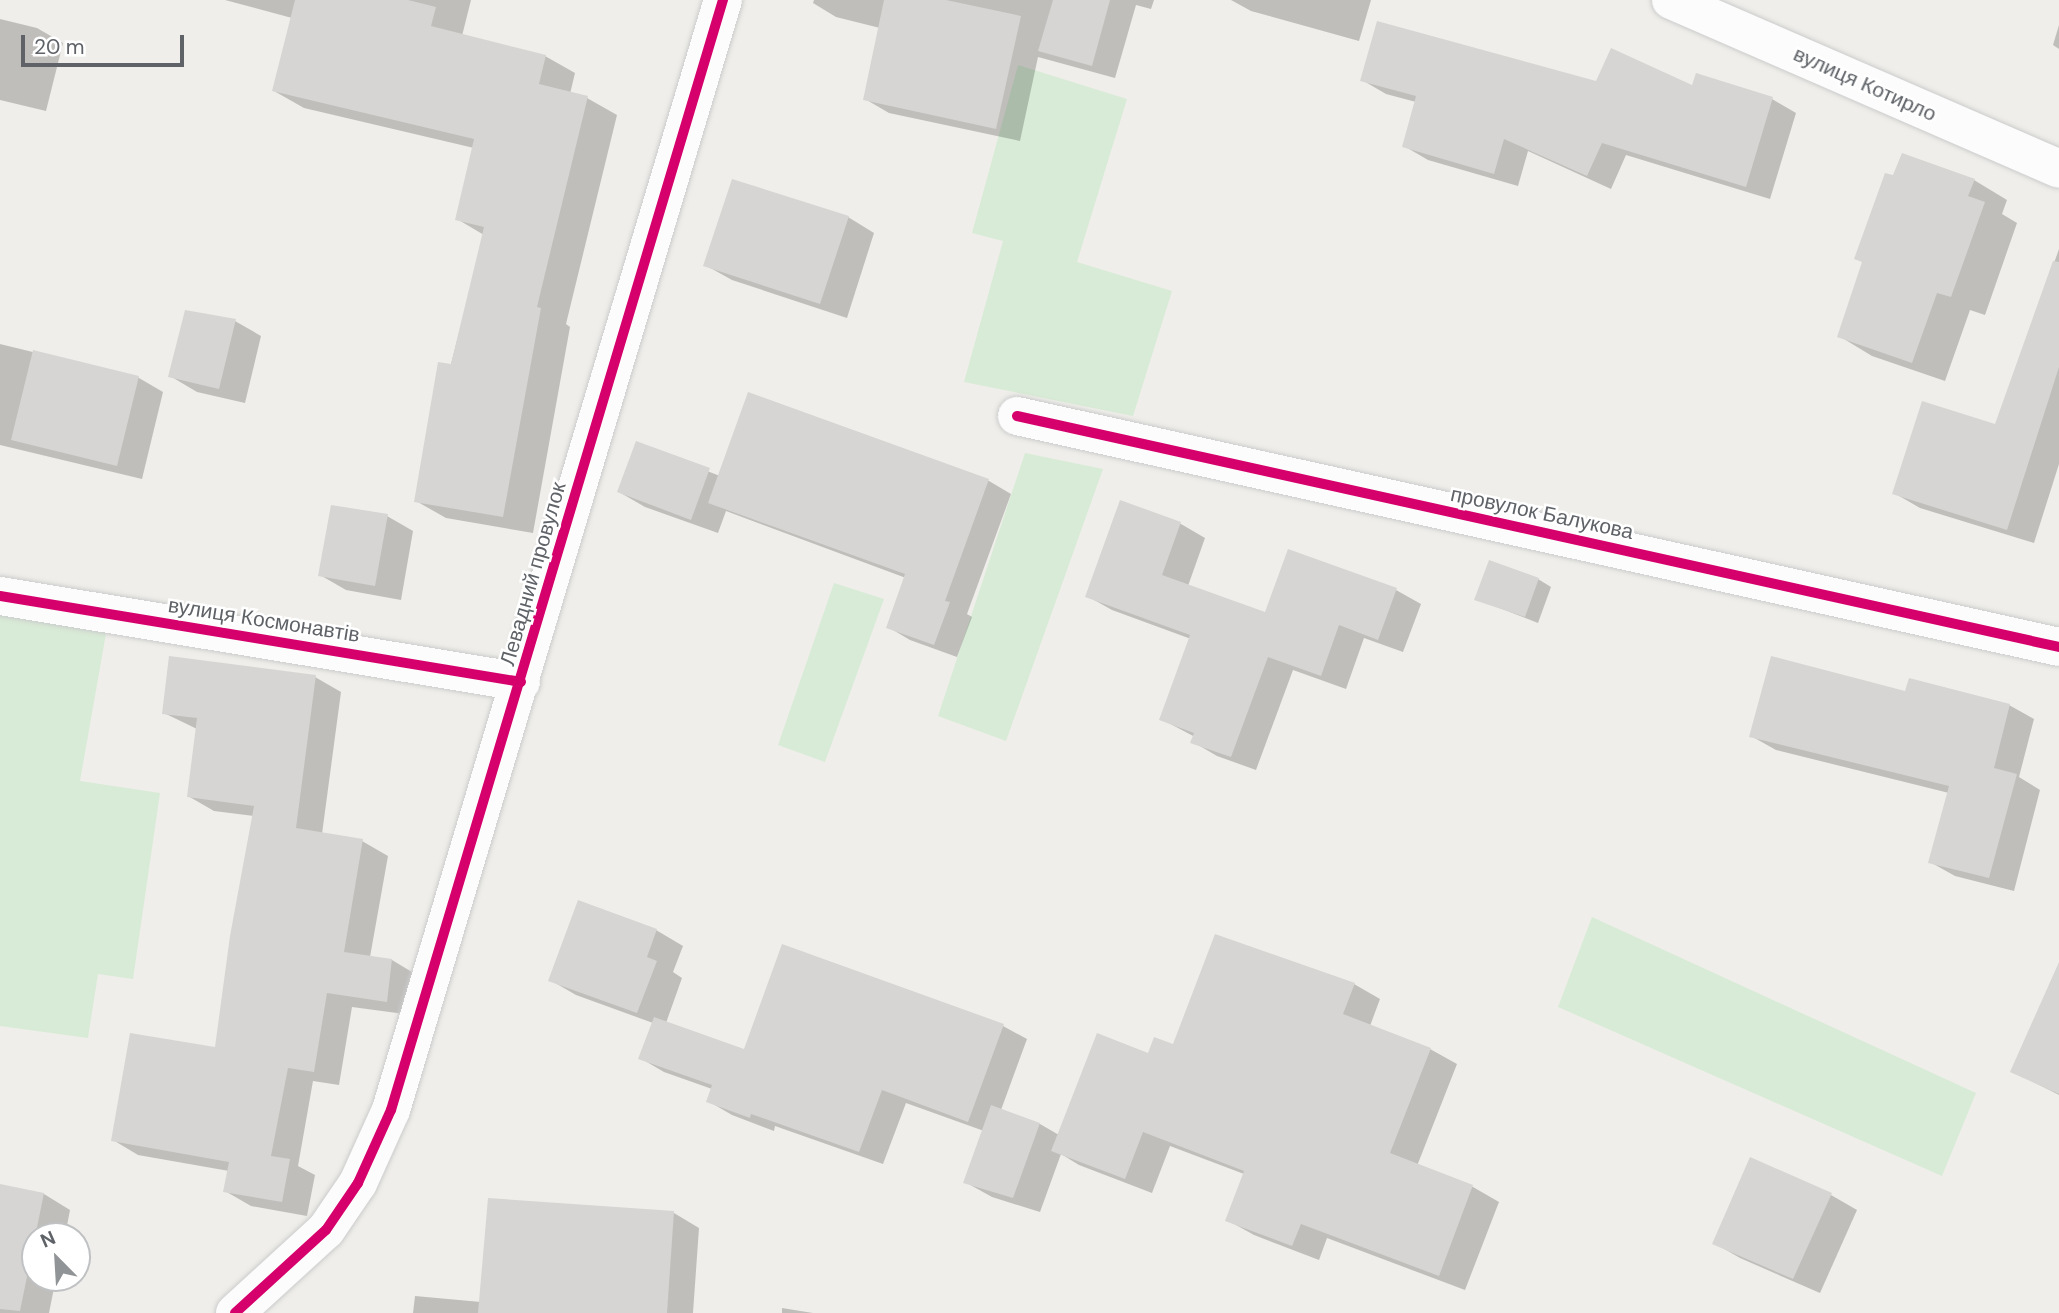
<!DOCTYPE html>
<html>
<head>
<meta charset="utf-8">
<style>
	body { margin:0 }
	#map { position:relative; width:2059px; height:1313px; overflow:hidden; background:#efeeea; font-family:"DM Sans",sans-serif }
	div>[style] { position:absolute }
	.green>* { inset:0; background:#d8ebd6 }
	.shadow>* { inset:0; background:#0003 }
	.building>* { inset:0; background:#d6d5d3 }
	.roads { filter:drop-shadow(0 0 2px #cbcccc) drop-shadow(0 0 2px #cbcccc) }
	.minor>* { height:38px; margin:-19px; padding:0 19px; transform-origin:19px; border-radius:19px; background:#fdfcfc }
	.cycleway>* { height:10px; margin:-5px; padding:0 5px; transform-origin:5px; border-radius:5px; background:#d6006c }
	span { translate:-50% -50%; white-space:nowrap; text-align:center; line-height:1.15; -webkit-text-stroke:5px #fff; paint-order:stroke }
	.street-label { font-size:21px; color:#5f6368 }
	.north { position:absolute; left:21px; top:1222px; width:70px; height:70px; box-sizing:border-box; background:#fff; border:2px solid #bfc1c3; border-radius:50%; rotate:336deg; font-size:19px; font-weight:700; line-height:28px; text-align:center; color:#5f6368 }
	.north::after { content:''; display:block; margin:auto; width:24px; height:32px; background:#919496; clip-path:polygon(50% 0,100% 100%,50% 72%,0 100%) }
	.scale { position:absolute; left:21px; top:35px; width:163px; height:32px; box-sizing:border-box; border:4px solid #5f6368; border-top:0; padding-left:9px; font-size:21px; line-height:24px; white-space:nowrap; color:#5f6368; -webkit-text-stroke:5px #fff; paint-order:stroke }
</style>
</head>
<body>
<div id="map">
	<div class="green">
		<i style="clip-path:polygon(1018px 65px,1127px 99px,1077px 262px,1172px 291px,1133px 416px,964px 382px,1003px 241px,972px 233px)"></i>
		<i style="clip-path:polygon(1025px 453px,1103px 469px,1006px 741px,938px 716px)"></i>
		<i style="clip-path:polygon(834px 583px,884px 599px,825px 762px,778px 745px)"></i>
		<i style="clip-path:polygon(0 611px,107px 628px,80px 781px,160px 793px,133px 979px,98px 974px,88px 1038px,0 1026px)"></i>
		<i style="clip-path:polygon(1592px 917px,1976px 1093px,1942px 1176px,1558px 1007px)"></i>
	</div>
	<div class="shadow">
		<i style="clip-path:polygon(225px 0,471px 0,462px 36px,545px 56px,575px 73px,570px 94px,587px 98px,617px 115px,566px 324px,570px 327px,533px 533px,446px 518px,416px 501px,484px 235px,457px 219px,474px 148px,304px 108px,274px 91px,292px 18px)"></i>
		<i style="clip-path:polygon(814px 0,1154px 0,1151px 9px,1136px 5px,1115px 78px,1038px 57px,1020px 141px,889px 113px,865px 99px,880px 28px,836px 17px,813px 3px)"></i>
		<i style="clip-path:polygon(1231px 0,1371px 0,1359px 41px,1251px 11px)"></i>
		<i style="clip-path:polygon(0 19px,37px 28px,63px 43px,46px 111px,0 100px)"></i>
		<i style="clip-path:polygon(2059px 25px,2059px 49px,2053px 45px)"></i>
		<i style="clip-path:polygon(1362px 80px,1693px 87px,1772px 99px,1796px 113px,1770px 199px,1626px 155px,1611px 189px,1528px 151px,1518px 186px,1428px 160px,1404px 146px,1416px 102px,1386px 94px)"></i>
		<i style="clip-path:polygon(1894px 178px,1974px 180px,2007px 200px,2002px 214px,2017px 223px,1985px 315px,1970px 310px,1945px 381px,1872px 356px,1839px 336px)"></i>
		<i style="clip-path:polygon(848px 217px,874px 233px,847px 318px,732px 280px,705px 265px)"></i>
		<i style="clip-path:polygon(2059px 249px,2059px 464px,2034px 543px,1920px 508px,1894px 493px,1996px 426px)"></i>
		<i style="clip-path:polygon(235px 321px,261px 336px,245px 403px,197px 392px,170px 376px)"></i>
		<i style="clip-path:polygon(0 344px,139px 378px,163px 392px,142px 479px,0 445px)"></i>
		<i style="clip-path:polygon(749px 395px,989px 481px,1011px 494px,967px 614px,972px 617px,957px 657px,910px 640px,888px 627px,906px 578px,726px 511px,718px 533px,645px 507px,619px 492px,637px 444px,720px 476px)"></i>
		<i style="clip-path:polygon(1121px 502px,1181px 524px,1205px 538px,1188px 586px,1266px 614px,1289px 551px,1396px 590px,1421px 604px,1403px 652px,1364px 638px,1346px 689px,1293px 670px,1256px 770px,1217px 756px,1193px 742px,1195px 737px,1161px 719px,1191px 639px,1112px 610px,1087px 596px)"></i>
		<i style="clip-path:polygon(387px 516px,413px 531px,401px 600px,346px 590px,320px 575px)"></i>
		<i style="clip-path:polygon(1538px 579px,1551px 587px,1538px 623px,1476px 599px)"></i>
		<i style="clip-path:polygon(315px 677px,341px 692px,322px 834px,362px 841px,388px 856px,370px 957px,392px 960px,417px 975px,412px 1015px,352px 1007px,339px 1085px,313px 1081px,298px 1166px,315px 1175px,307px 1216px,251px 1206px,225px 1191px,229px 1171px,138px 1155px,113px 1140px,216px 1049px,254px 816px,214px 811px,188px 796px,197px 729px,164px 713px)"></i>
		<i style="clip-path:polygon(1906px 693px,2009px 705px,2034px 719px,2019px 777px,2040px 790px,2014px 891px,1955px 876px,1930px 862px,1949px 793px,1776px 750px,1751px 736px)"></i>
		<i style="clip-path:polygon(656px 930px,683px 946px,673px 972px,682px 978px,666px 1023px,745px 1051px,1003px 1026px,1027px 1039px,1001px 1110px,1040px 1124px,1059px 1135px,1149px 1055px,1354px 984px,1380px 999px,1370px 1026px,1430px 1049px,1457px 1064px,1417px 1166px,1473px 1187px,1499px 1202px,1465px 1290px,1327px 1238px,1319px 1260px,1254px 1235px,1227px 1220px,1244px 1174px,1170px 1146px,1152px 1193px,1079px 1165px,1061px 1154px,1040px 1212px,992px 1197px,965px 1182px,984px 1131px,906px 1103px,883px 1164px,775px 1126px,774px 1131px,732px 1115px,708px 1101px,712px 1089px,664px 1072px,640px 1058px,653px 1023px,576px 995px,550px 980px)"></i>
		<i style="clip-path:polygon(2059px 1029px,2059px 1095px,2012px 1071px)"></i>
		<i style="clip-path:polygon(0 1186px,44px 1194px,70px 1210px,65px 1236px,35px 1236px,35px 1278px,56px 1278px,49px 1313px,0 1313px)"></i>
		<i style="clip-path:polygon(1831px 1195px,1857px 1210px,1820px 1293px,1740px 1258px,1714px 1243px)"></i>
		<i style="clip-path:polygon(490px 1200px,674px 1213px,699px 1228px,693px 1313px,413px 1313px,415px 1296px,481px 1302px)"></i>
		<i style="clip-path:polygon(782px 1308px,813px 1313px,782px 1313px)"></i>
	</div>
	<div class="building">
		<i style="clip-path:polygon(295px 0,408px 0,436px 7px,431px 26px,546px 55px,539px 84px,588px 96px,537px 307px,541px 308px,503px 517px,414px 502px,438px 362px,451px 364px,484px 227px,455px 220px,474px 139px,272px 91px)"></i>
		<i style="clip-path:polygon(884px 0,946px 0,1021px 16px,996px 129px,863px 100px)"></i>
		<i style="clip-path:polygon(1053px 0,1110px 0,1092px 66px,1038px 51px)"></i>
		<i style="clip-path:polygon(1377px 21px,1596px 81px,1611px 48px,1692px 85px,1696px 73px,1773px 97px,1746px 187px,1602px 143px,1587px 176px,1504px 139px,1494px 174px,1402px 147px,1416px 96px,1360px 81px)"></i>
		<i style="clip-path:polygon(1902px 153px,1975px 179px,1968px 196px,1985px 202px,1951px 297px,1937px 293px,1912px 363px,1837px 337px,1862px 262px,1854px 259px,1885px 173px,1893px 175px)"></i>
		<i style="clip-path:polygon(732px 179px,849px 216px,820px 304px,703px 266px)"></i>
		<i style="clip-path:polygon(2053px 261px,2059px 262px,2059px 367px,2007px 530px,1892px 494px,1922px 401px,1995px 424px)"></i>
		<i style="clip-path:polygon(185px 310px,236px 319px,219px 389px,168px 377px)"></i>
		<i style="clip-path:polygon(33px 350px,139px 376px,117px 466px,11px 440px)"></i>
		<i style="clip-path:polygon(748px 392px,989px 479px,945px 601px,950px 602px,934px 645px,886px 628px,905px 574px,708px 503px)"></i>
		<i style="clip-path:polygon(636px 441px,710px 468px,691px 520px,617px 492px)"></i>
		<i style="clip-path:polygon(1120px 500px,1181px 522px,1162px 575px,1265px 612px,1288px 549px,1397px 588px,1378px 640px,1339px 625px,1321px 676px,1268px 657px,1231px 757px,1190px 743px,1194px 733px,1159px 720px,1190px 635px,1085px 597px)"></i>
		<i style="clip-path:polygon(331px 505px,388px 514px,375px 586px,318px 576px)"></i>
		<i style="clip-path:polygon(1489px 560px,1539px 578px,1525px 617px,1474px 600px)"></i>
		<i style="clip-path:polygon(169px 656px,316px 675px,296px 828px,363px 839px,344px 952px,392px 959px,387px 1002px,327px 993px,314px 1072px,288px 1068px,271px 1156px,290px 1159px,282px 1202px,223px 1192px,229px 1162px,111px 1141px,130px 1033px,215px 1047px,230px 936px,254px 806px,187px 797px,197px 718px,162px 714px)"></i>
		<i style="clip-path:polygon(1771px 656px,1905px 691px,1909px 678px,2010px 704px,1994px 768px,2017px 774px,1989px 878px,1928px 863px,1949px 786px,1749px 737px)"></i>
		<i style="clip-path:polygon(578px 900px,657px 929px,647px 957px,657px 961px,637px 1013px,548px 981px)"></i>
		<i style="clip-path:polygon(1215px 934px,1355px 983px,1343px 1014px,1431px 1048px,1390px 1153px,1473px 1185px,1439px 1276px,1301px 1224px,1292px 1246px,1225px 1221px,1244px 1171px,1143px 1132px,1125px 1179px,1051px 1151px,1097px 1033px,1148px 1053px,1154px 1037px,1173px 1044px)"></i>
		<i style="clip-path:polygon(782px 944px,1004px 1024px,968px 1122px,882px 1090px,859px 1152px,751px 1114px,750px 1118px,706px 1102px,712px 1085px,638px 1059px,654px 1017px,744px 1049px)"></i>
		<i style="clip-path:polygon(2059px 962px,2059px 1094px,2010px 1072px)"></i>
		<i style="clip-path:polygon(991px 1105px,1040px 1123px,1013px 1198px,963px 1183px)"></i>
		<i style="clip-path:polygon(1750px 1157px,1832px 1193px,1793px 1279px,1712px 1244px)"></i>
		<i style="clip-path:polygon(0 1184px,44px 1193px,20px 1311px,0 1309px)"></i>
		<i style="clip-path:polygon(488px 1198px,674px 1211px,667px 1313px,478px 1313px)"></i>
	</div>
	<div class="roads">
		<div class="minor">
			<i style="left:1671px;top:0;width:423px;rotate:23.5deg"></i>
			<i style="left:1017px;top:416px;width:1067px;rotate:12.5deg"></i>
			<i style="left:0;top:596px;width:528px;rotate:9.37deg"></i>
			<i style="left:235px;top:1313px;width:123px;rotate:-42.4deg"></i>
			<i style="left:326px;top:1230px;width:57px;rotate:-55.8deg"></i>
			<i style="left:358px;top:1183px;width:80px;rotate:-65.7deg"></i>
			<i style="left:391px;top:1110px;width:1159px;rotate:-73.35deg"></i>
		</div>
	</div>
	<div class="cycleway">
		<i style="left:1017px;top:416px;width:1067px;rotate:12.5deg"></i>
		<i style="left:0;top:596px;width:528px;rotate:9.37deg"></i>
		<i style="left:235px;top:1313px;width:123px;rotate:-42.4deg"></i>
		<i style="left:326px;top:1230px;width:57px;rotate:-55.8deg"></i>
		<i style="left:358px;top:1183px;width:80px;rotate:-65.7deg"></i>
		<i style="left:391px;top:1110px;width:1159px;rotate:-73.35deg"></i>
	</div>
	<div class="street-label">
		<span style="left:1865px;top:84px;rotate:24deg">вулиця Котирло</span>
		<span style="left:1542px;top:513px;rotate:12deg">провулок Балукова</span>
		<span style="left:533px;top:574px;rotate:-74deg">Левадний провулок</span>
		<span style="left:264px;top:620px;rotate:9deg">вулиця Космонавтів</span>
	</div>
	<div class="north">N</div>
	<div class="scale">20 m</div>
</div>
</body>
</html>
